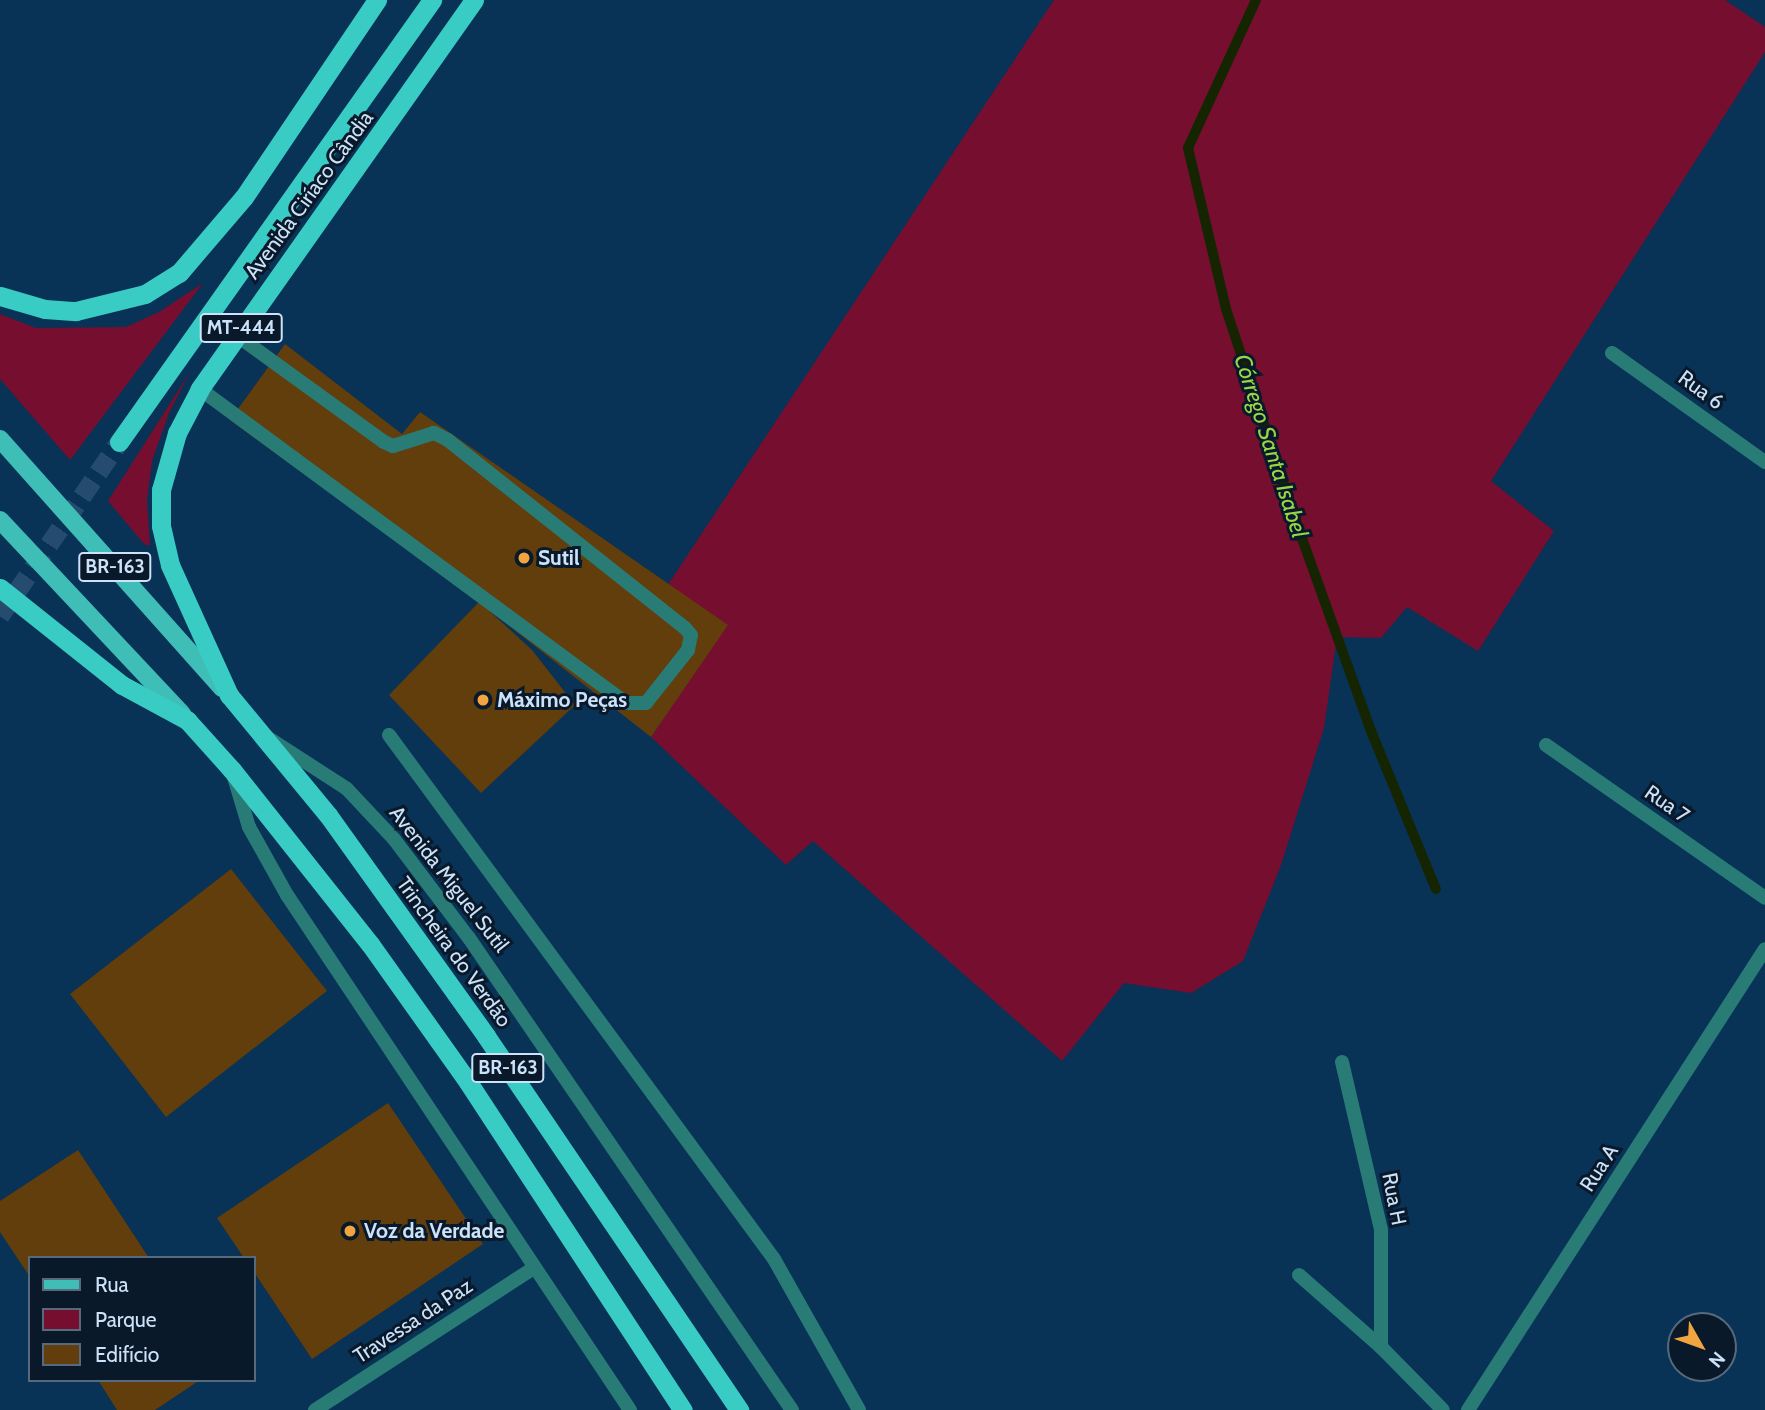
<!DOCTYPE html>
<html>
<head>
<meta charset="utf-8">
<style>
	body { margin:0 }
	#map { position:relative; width:1765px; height:1410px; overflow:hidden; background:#083256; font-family:Cabin,sans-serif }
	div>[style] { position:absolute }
	.green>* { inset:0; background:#760e2f }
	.stream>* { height:10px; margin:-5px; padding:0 5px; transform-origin:5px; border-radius:5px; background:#152501 }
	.building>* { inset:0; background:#613e0b }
	.trunk-tunnel>* { height:19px; margin-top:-9.5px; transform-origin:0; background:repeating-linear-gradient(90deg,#254c6e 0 19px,transparent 0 29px) }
	.service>* { height:14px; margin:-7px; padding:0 7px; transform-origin:7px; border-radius:7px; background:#297b76 }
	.minor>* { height:14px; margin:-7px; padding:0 7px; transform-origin:7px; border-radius:7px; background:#297b76 }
	.tertiary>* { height:14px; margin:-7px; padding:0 7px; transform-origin:7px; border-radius:7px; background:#297b76 }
	.primary>* { height:18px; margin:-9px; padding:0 9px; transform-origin:9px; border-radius:9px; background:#3ebeb7 }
	.trunk>* { height:19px; margin:-9.5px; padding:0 9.5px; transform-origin:9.5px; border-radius:9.5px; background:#39ccc4 }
	.dots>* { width:19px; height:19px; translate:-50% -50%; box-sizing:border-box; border:4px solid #09192a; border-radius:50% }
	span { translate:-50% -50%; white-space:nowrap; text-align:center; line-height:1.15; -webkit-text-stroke:6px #09192a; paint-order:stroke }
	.shield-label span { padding:2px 5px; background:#09192a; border:2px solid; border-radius:5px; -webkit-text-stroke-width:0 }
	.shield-label { font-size:19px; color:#cce2f9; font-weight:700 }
	.street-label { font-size:21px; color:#cce2f9 }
	.poi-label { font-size:21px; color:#cce2f9; font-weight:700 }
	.left { translate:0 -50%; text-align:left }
	.water-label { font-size:23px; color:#97d644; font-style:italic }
	.legend { position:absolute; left:28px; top:1256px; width:228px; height:126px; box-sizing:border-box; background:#09192a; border:2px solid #57697d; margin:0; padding:9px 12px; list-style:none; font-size:21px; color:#cce2f9 }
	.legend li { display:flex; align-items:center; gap:14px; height:35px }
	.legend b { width:35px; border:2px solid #57697d }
	.north { position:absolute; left:1667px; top:1312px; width:70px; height:70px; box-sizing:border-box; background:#09192a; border:2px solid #57697d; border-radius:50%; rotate:130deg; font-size:19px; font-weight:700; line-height:28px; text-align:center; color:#cce2f9 }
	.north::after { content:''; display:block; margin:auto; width:24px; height:32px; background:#f1a540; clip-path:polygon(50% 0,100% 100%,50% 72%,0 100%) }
</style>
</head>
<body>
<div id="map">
	<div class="green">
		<i style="clip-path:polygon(1054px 0,1725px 0,1765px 27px,1765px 52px,1491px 481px,1554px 531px,1478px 651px,1407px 607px,1381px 638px,1337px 637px,1324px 728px,1281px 865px,1243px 961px,1191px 993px,1124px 983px,1062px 1061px,813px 841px,786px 865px,651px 737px,727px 625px,667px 586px)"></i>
		<i style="clip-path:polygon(203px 283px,70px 460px,0 379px,0 314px,36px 328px,126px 327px,159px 312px)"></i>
		<i style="clip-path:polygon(190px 372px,169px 413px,152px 461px,147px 500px,150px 545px,145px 545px,108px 501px)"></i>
	</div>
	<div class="stream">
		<i style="left:1256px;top:0;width:163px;rotate:114.7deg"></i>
		<i style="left:1188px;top:148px;width:165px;rotate:76.7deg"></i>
		<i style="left:1226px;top:309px;width:233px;rotate:71.7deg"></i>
		<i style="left:1299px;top:530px;width:208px;rotate:70.3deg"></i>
		<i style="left:1369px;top:726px;width:176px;rotate:67.7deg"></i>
	</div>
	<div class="building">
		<i style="clip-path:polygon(285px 344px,402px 434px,420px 412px,728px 625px,651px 737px,485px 607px,532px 650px,575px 705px,481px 793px,389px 695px,479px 602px,230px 420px)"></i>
		<i style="clip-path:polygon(231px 869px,327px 991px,166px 1117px,70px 994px)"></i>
		<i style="clip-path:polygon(388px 1103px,483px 1244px,312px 1359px,254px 1272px,254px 1258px,244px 1258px,217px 1218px)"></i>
		<i style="clip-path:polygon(78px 1150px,149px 1258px,30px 1258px,30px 1277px,0 1232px,0 1201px)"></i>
		<i style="clip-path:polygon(98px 1380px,200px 1380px,155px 1410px,117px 1410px)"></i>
	</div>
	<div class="trunk-tunnel">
		<i style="left:0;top:616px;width:211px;rotate:-55.6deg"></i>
	</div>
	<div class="service">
		<i style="left:200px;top:389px;width:529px;rotate:36.39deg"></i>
		<i style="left:626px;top:703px;width:20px"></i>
		<i style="left:646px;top:703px;width:68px;rotate:-51.6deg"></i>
		<i style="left:688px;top:650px;width:15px;rotate:-79deg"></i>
		<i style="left:691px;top:635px;width:9px;rotate:-131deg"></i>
		<i style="left:685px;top:628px;width:303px;rotate:-141.6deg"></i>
		<i style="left:448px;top:440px;width:16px;rotate:-153deg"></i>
		<i style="left:434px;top:433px;width:43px;rotate:162.4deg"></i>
		<i style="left:393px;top:446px;width:10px;rotate:-156deg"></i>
		<i style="left:384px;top:442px;width:183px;rotate:-144.1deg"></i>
		<i style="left:389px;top:735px;width:650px;rotate:53.69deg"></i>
		<i style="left:774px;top:1259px;width:173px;rotate:60.6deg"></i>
	</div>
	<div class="minor">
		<i style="left:1612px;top:353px;width:188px;rotate:35.5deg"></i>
		<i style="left:1546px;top:745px;width:267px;rotate:34.9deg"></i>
		<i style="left:1342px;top:1062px;width:172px;rotate:76.9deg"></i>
		<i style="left:1381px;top:1230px;width:117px;rotate:90deg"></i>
		<i style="left:1299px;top:1275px;width:109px;rotate:41.3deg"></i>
		<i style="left:1381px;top:1347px;width:88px;rotate:45.5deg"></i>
		<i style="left:315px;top:1410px;width:261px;rotate:-33deg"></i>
		<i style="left:1468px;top:1410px;width:548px;rotate:-57.21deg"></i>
	</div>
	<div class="tertiary">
		<i style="left:267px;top:737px;width:95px;rotate:33deg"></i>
		<i style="left:347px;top:789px;width:69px;rotate:46.8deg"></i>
		<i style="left:394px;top:839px;width:124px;rotate:52.9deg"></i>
		<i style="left:469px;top:938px;width:572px;rotate:55.62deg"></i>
		<i style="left:233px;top:774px;width:55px;rotate:73.2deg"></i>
		<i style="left:249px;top:827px;width:78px;rotate:60.8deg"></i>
		<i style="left:287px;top:895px;width:619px;rotate:56.34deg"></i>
	</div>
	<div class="primary">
		<i style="left:0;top:439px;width:334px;rotate:48.3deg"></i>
		<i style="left:0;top:520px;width:266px;rotate:46.8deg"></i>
	</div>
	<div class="trunk">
		<i style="left:474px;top:0;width:476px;rotate:125.2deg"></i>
		<i style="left:200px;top:389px;width:50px;rotate:117.6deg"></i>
		<i style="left:177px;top:433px;width:59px;rotate:105.7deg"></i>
		<i style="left:161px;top:490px;width:36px;rotate:90deg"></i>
		<i style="left:161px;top:526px;width:40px;rotate:77deg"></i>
		<i style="left:170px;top:565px;width:143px;rotate:65.6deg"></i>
		<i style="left:229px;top:695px;width:156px;rotate:50.5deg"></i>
		<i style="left:328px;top:815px;width:272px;rotate:54.4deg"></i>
		<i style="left:486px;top:1036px;width:452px;rotate:55.9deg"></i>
		<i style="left:0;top:296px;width:47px;rotate:16.1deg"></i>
		<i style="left:45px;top:309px;width:31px;rotate:4deg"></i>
		<i style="left:76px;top:311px;width:71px;rotate:-13.8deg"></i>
		<i style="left:145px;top:294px;width:40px;rotate:-32deg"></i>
		<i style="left:179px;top:273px;width:100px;rotate:-49.5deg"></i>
		<i style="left:244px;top:197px;width:238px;rotate:-56deg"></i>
		<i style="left:119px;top:442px;width:542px;rotate:-54.7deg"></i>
		<i style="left:0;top:588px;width:156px;rotate:38.5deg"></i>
		<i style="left:122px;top:685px;width:74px;rotate:28.3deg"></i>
		<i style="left:187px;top:720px;width:67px;rotate:48deg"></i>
		<i style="left:232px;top:770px;width:222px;rotate:51.6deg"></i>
		<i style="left:370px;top:944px;width:169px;rotate:54.6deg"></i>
		<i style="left:468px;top:1082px;width:392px;rotate:56.8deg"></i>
	</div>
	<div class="dots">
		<i style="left:524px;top:558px;background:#f1a540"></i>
		<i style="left:483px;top:700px;background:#f1a540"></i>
		<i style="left:350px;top:1231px;background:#f1a540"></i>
	</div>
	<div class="shield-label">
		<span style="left:241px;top:328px">MT-444</span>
		<span style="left:115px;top:567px">BR-163</span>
		<span style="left:508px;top:1068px">BR-163</span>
	</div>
	<div class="street-label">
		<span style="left:309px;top:195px;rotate:-54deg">Avenida Ciríaco Cândia</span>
		<span style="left:1701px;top:390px;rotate:36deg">Rua 6</span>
		<span style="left:1667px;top:804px;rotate:35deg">Rua 7</span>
		<span style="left:449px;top:879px;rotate:52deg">Avenida Miguel Sutil</span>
		<span style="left:454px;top:952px;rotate:54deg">Trincheira do Verdão</span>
		<span style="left:1599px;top:1168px;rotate:-57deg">Rua A</span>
		<span style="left:1394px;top:1199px;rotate:79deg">Rua H</span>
		<span style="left:413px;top:1321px;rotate:-33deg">Travessa da Paz</span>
	</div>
	<div class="poi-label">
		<span class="left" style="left:538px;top:558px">Sutil</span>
		<span class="left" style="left:497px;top:700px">Máximo Peças</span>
		<span class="left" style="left:364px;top:1231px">Voz da Verdade</span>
	</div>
	<div class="water-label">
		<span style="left:1271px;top:446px;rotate:72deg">Córrego Santa Isabel</span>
	</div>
	<ul class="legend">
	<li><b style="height:9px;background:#3ebeb7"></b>Rua</li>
	<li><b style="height:19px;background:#760e2f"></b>Parque</li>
	<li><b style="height:19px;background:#613e0b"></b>Edifício</li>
	</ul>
	<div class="north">N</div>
</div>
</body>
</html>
